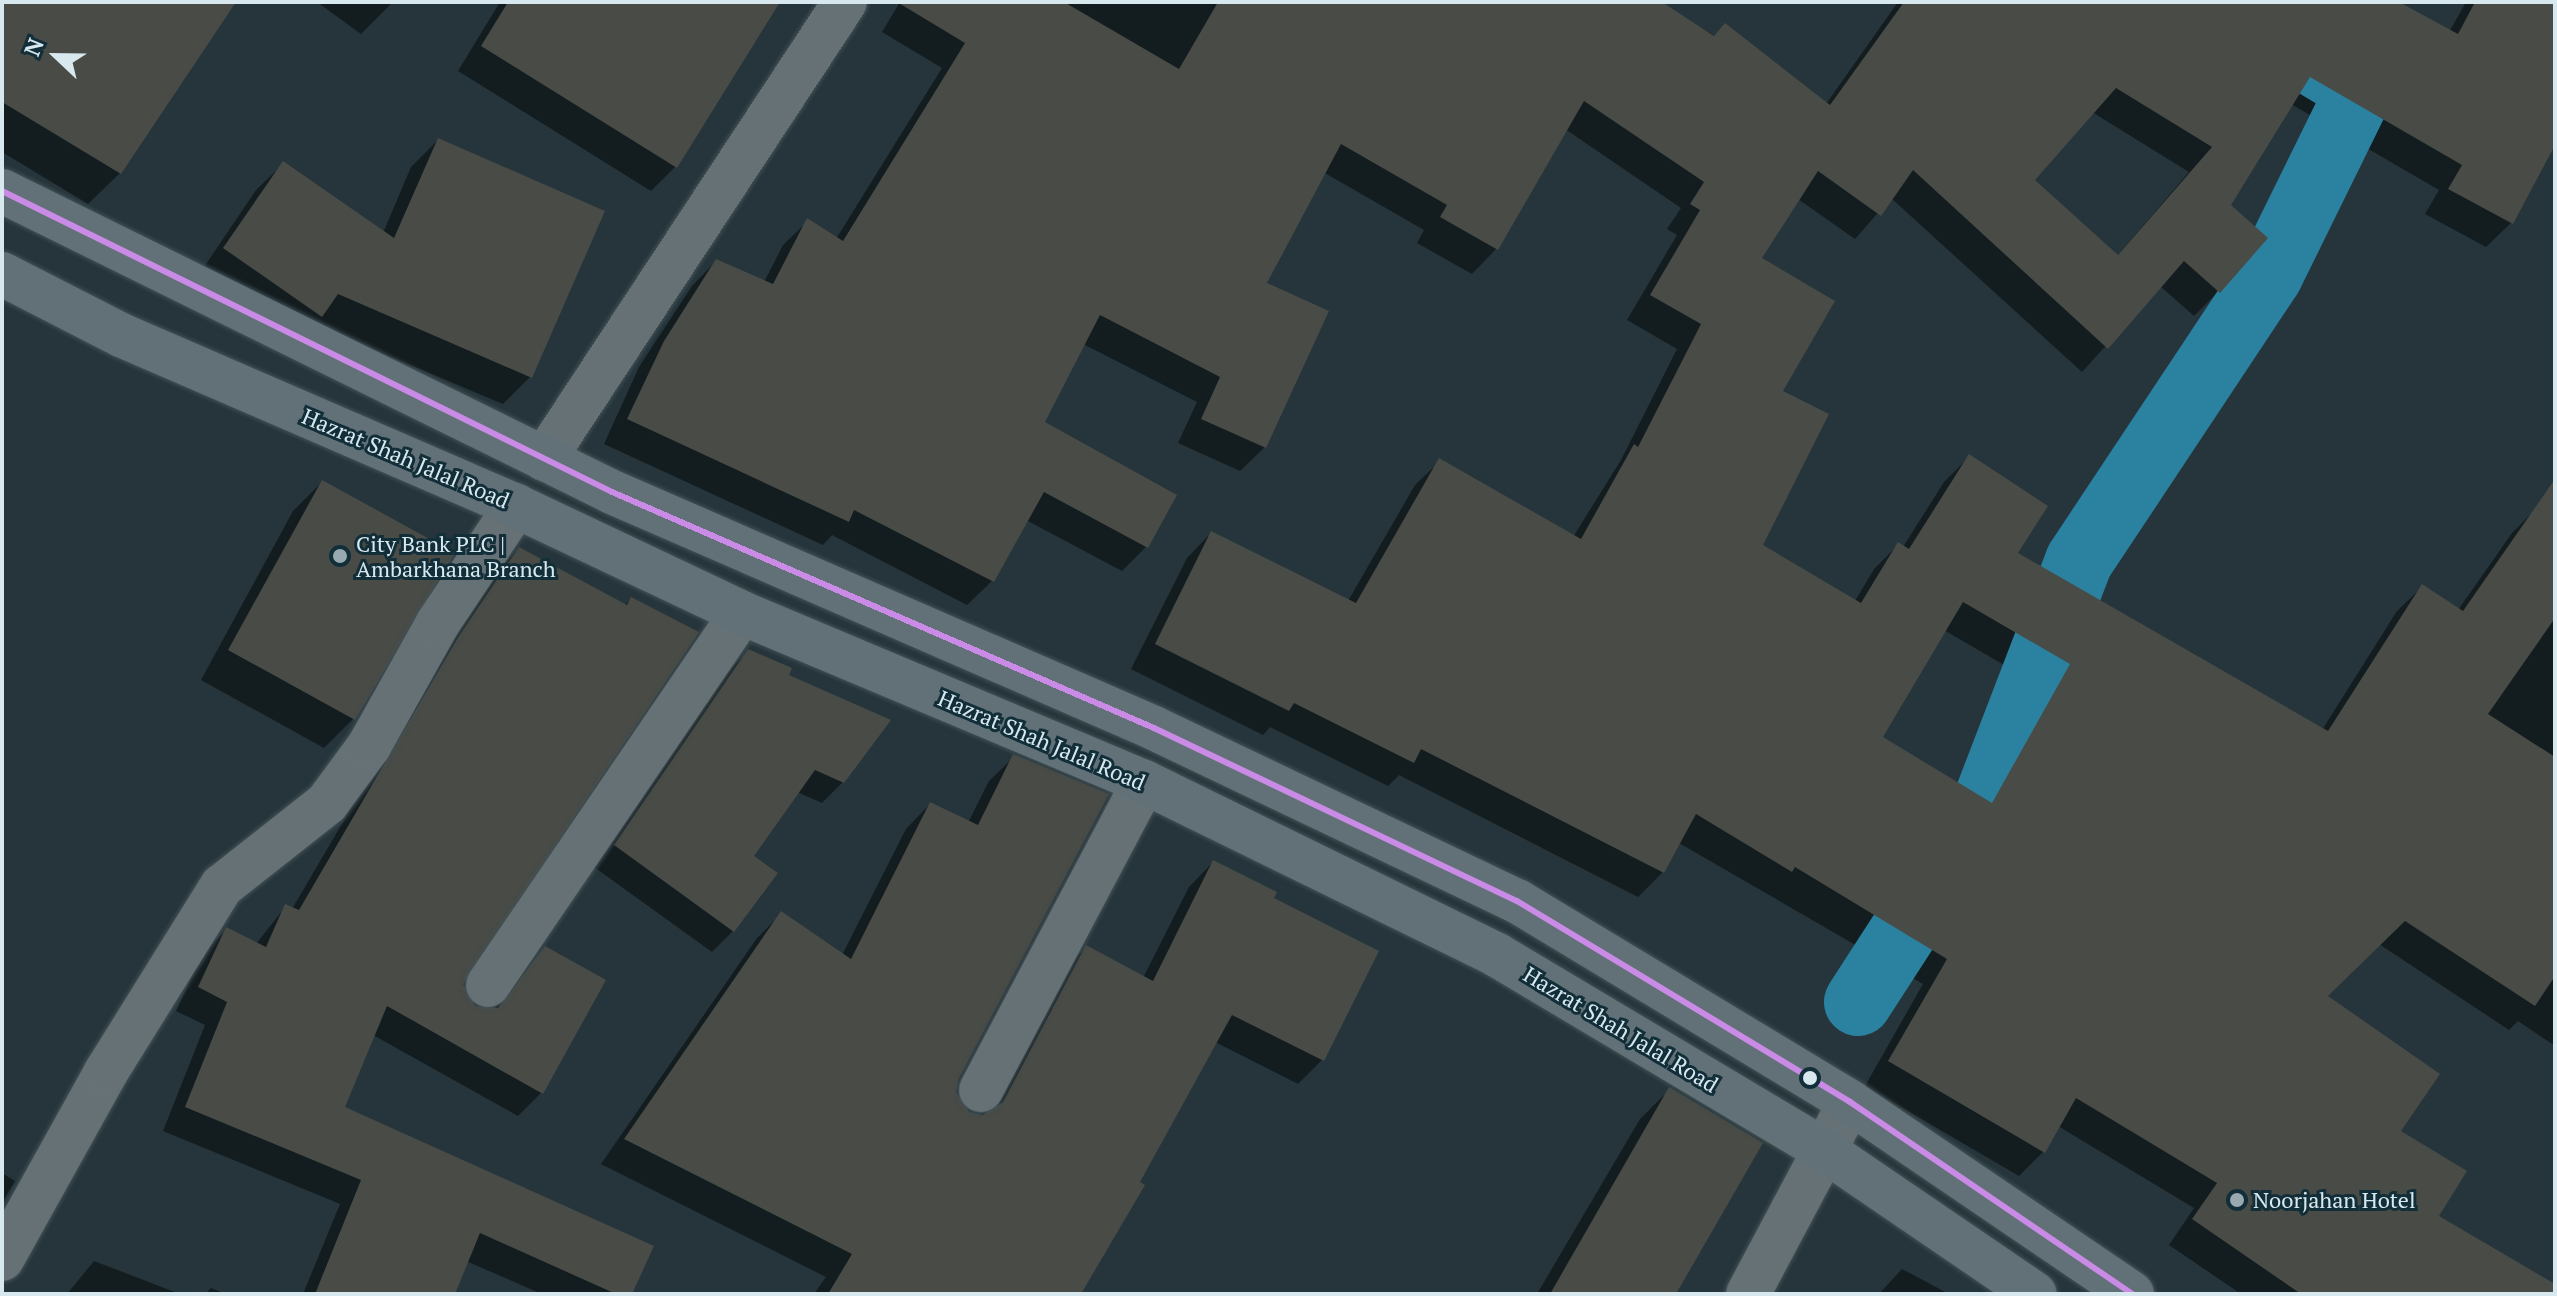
<!DOCTYPE html>
<html>
<head>
<meta charset="utf-8">
<style>
	body { margin:0 }
	#map { position:relative; width:2557px; height:1296px; overflow:hidden; background:#25353b; font-family:"PT Serif",serif }
	div>[style] { position:absolute }
	.shadow>* { inset:0; background:#0007 }
	.canal>* { height:68px; margin:-34px; padding:0 34px; transform-origin:34px; border-radius:34px; background:#2b82a0 }
	.building>* { inset:0; background:#484b46 }
	.roads { filter:drop-shadow(0 0 2px #435155) drop-shadow(0 0 2px #435155) }
	.minor>* { height:44px; margin:-22px; padding:0 22px; transform-origin:22px; border-radius:22px; background:#667176 }
	.major>* { height:44px; margin:-22px; padding:0 22px; transform-origin:22px; border-radius:22px; background:#617177 }
	.bus-1>* { height:6px; margin:-3px; padding:0 3px; transform-origin:3px; border-radius:3px; background:#ca8be6 }
	.dots>* { width:22px; height:22px; translate:-50% -50%; box-sizing:border-box; border:4px solid #122e39; border-radius:50% }
	span { translate:-50% -50%; white-space:nowrap; text-align:center; line-height:1.15; -webkit-text-stroke:6px #122e39; paint-order:stroke }
	.street-label { font-size:22px; color:#d8e8ef }
	.poi-label { font-size:22px; color:#d8e8ef }
	.left { translate:0 -50%; text-align:left }
	.frame { position:absolute; inset:0; border:4px solid #d8e8ef; pointer-events:none }
	.north { position:absolute; left:16px; top:16px; width:80px; height:80px; -webkit-text-stroke:6px #122e39; paint-order:stroke; rotate:292deg; font-size:22px; font-weight:700; line-height:32px; text-align:center; color:#d8e8ef }
	.north::after { content:''; display:block; margin:auto; width:28px; height:36px; background:#d8e8ef; clip-path:polygon(50% 0,100% 100%,50% 72%,0 100%) }
</style>
</head>
<body>
<div id="map">
	<div class="shadow">
		<i style="clip-path:polygon(2px 2px,233px 2px,120px 173px,88px 204px,2px 152px)"></i>
		<i style="clip-path:polygon(317px 2px,393px 2px,361px 34px)"></i>
		<i style="clip-path:polygon(500px 2px,778px 2px,676px 166px,651px 191px,458px 71px)"></i>
		<i style="clip-path:polygon(evenodd,900px 2px,1659px 2px,1826px 104px,1898px 2px,2395px 2px,2449px 32px,2466px 2px,2555px 2px,2555px 141px,2511px 223px,2486px 247px,2425px 214px,2439px 190px,2291px 104px,2228px 205px,2219px 291px,2194px 316px,2160px 286px,2082px 372px,1891px 198px,1855px 239px,1798px 199px,1759px 259px,1781px 391px,1760px 546px,1855px 601px,1874px 569px,1899px 544px,1903px 547px,1944px 482px,1969px 457px,2016px 554px,2322px 730px,2397px 611px,2422px 587px,2458px 610px,2512px 533px,2536px 509px,2555px 522px,2555px 1046px,2518px 1021px,2509px 1030px,2379px 944px,2325px 997px,2398px 1132px,2436px 1217px,2555px 1287px,2555px 1294px,2241px 1294px,2169px 1245px,2194px 1208px,2058px 1126px,2044px 1151px,2019px 1176px,1865px 1086px,1923px 984px,1679px 843px,1663px 872px,1638px 897px,1399px 775px,1388px 786px,1270px 727px,1263px 735px,1131px 669px,1187px 558px,1211px 533px,1348px 601px,1415px 485px,1440px 461px,1573px 537px,1621px 460px,1677px 349px,1627px 320px,1677px 235px,1667px 229px,1681px 208px,1565px 129px,1496px 249px,1472px 274px,1417px 243px,1424px 230px,1323px 172px,1264px 284px,1265px 447px,1240px 471px,1178px 443px,1197px 402px,1083px 344px,1042px 423px,1146px 547px,1122px 571px,1026px 520px,992px 581px,967px 605px,832px 535px,823px 545px,604px 444px,639px 367px,692px 286px,716px 261px,764px 282px,783px 245px,808px 221px,836px 239px,942px 68px,882px 32px,900px 2px,2092px 112px,2189px 172px,2117px 256px,2032px 180px,2092px 112px,900px 2px,1944px 630px,2047px 690px,1984px 801px,1880px 738px,1944px 630px)"></i>
		<i style="clip-path:polygon(438px 140px,603px 212px,530px 377px,503px 404px,198px 276px,256px 190px,283px 164px,383px 233px,411px 167px)"></i>
		<i style="clip-path:polygon(322px 482px,354px 718px,324px 748px,201px 680px,293px 511px)"></i>
		<i style="clip-path:polygon(519px 549px,624px 606px,631px 599px,461px 982px,472px 1007px,494px 1009px,545px 948px,541px 1093px,518px 1116px,373px 1035px,342px 1108px,630px 1294px,542px 1294px,466px 1261px,453px 1294px,303px 1294px,340px 1204px,163px 1131px,205px 1025px,176px 1011px,203px 953px,226px 930px,256px 944px,286px 906px,292px 909px,437px 662px,496px 572px)"></i>
		<i style="clip-path:polygon(748px 652px,786px 676px,843px 782px,822px 803px,797px 792px,751px 856px,733px 931px,712px 952px,594px 867px,727px 672px)"></i>
		<i style="clip-path:polygon(1014px 757px,954px 1092px,967px 1113px,987px 1115px,1062px 971px,1087px 947px,1143px 978px,1189px 887px,1213px 862px,1271px 899px,1322px 1060px,1298px 1084px,1215px 1042px,1079px 1294px,814px 1294px,826px 1277px,601px 1164px,757px 938px,782px 913px,842px 955px,906px 829px,930px 804px,968px 823px,989px 781px)"></i>
		<i style="clip-path:polygon(1670px 1089px,1674px 1294px,1537px 1294px,1640px 1119px)"></i>
		<i style="clip-path:polygon(2px 1173px,15px 1181px,2px 1203px)"></i>
		<i style="clip-path:polygon(94px 1261px,180px 1294px,67px 1294px)"></i>
		<i style="clip-path:polygon(1902px 1269px,1949px 1294px,1879px 1294px)"></i>
		<i style="clip-path:polygon(211px 1288px,226px 1294px,205px 1294px)"></i>
	</div>
	<div class="canal">
		<i style="left:1858px;top:1002px;width:234px;rotate:-57.1deg"></i>
		<i style="left:1985px;top:806px;width:262px;rotate:-69deg"></i>
		<i style="left:2079px;top:561px;width:343px;rotate:-56.4deg"></i>
		<i style="left:2269px;top:275px;width:206px;rotate:-63.8deg"></i>
		<i style="left:2360px;top:90px;width:172px;rotate:-149.3deg"></i>
	</div>
	<div class="building">
		<i style="clip-path:polygon(2px 2px,236px 2px,121px 174px,2px 102px)"></i>
		<i style="clip-path:polygon(508px 2px,780px 2px,677px 168px,481px 46px)"></i>
		<i style="clip-path:polygon(evenodd,897px 2px,1064px 2px,1179px 69px,1218px 2px,1662px 2px,1714px 36px,1725px 23px,1830px 105px,1904px 2px,2399px 2px,2458px 34px,2475px 2px,2555px 2px,2555px 145px,2513px 224px,2448px 189px,2462px 165px,2310px 77px,2231px 205px,2268px 238px,2220px 293px,2184px 261px,2108px 349px,1913px 170px,1881px 216px,1818px 171px,1762px 258px,1835px 301px,1783px 391px,1829px 414px,1763px 545px,1861px 603px,1898px 542px,1909px 549px,1969px 454px,2048px 506px,2018px 553px,2328px 731px,2422px 584px,2463px 611px,2555px 479px,2555px 618px,2488px 714px,2555px 757px,2555px 976px,2535px 1006px,2405px 921px,2328px 996px,2440px 1074px,2401px 1131px,2467px 1171px,2439px 1216px,2555px 1284px,2555px 1294px,2301px 1294px,2192px 1219px,2217px 1183px,2076px 1098px,2045px 1153px,1888px 1061px,1947px 959px,1795px 867px,1792px 872px,1696px 814px,1664px 873px,1421px 749px,1414px 763px,1294px 703px,1289px 711px,1155px 644px,1211px 531px,1356px 603px,1439px 458px,1581px 539px,1634px 444px,1638px 447px,1701px 324px,1650px 295px,1700px 210px,1690px 204px,1704px 182px,1584px 101px,1498px 250px,1440px 217px,1447px 205px,1341px 144px,1267px 283px,1329px 311px,1266px 448px,1201px 419px,1220px 377px,1100px 315px,1045px 422px,1177px 495px,1148px 548px,1044px 492px,994px 582px,854px 510px,849px 522px,627px 419px,664px 341px,716px 259px,773px 284px,807px 218px,843px 241px,965px 43px,897px 2px,2116px 88px,2212px 147px,2118px 255px,2035px 180px,2116px 88px,897px 2px,1963px 602px,2070px 664px,1992px 803px,1883px 737px,1963px 602px)"></i>
		<i style="clip-path:polygon(438px 138px,605px 211px,532px 378px,338px 294px,322px 317px,223px 248px,283px 161px,394px 238px)"></i>
		<i style="clip-path:polygon(322px 480px,455px 553px,355px 720px,228px 650px)"></i>
		<i style="clip-path:polygon(519px 547px,627px 605px,631px 597px,699px 632px,463px 984px,475px 1006px,498px 1008px,545px 946px,606px 980px,543px 1094px,387px 1006px,345px 1107px,654px 1246px,632px 1294px,616px 1294px,480px 1233px,455px 1294px,315px 1294px,361px 1180px,185px 1107px,227px 1002px,198px 987px,226px 927px,266px 947px,285px 904px,299px 910px,459px 636px)"></i>
		<i style="clip-path:polygon(748px 649px,792px 668px,789px 675px,891px 720px,844px 783px,815px 770px,754px 856px,778px 873px,734px 932px,614px 845px)"></i>
		<i style="clip-path:polygon(1013px 754px,1109px 794px,959px 1078px,956px 1092px,969px 1112px,983px 1115px,1003px 1102px,1086px 945px,1153px 981px,1213px 860px,1277px 892px,1274px 898px,1379px 951px,1324px 1061px,1232px 1015px,1140px 1182px,1145px 1185px,1081px 1294px,828px 1294px,852px 1254px,624px 1139px,781px 911px,851px 959px,930px 802px,978px 825px)"></i>
		<i style="clip-path:polygon(1669px 1087px,1763px 1143px,1676px 1294px,1550px 1294px)"></i>
	</div>
	<div class="roads">
		<div class="minor">
			<i style="left:544px;top:459px;width:547px;rotate:-56.63deg"></i>
			<i style="left:488px;top:985px;width:450px;rotate:-55.7deg"></i>
			<i style="left:981px;top:1090px;width:348px;rotate:-62.1deg"></i>
			<i style="left:2px;top:1259px;width:214px;rotate:-60.9deg"></i>
			<i style="left:106px;top:1072px;width:219px;rotate:-58.1deg"></i>
			<i style="left:222px;top:886px;width:134px;rotate:-38.3deg"></i>
			<i style="left:327px;top:803px;width:71px;rotate:-53.6deg"></i>
			<i style="left:369px;top:746px;width:141px;rotate:-60.7deg"></i>
			<i style="left:438px;top:623px;width:141px;rotate:-56.3deg"></i>
			<i style="left:1748px;top:1294px;width:217px;rotate:-62deg"></i>
		</div>
		<div class="major">
			<i style="left:2px;top:191px;width:680px;rotate:26.26deg"></i>
			<i style="left:612px;top:492px;width:591px;rotate:23.53deg"></i>
			<i style="left:1154px;top:728px;width:402px;rotate:25.5deg"></i>
			<i style="left:1517px;top:901px;width:389px;rotate:31.1deg"></i>
			<i style="left:1850px;top:1102px;width:341px;rotate:34.2deg"></i>
			<i style="left:2px;top:274px;width:134px;rotate:27.1deg"></i>
			<i style="left:121px;top:335px;width:430px;rotate:23.4deg"></i>
			<i style="left:516px;top:506px;width:250px;rotate:25.3deg"></i>
			<i style="left:742px;top:613px;width:436px;rotate:22.8deg"></i>
			<i style="left:1144px;top:782px;width:393px;rotate:26.1deg"></i>
			<i style="left:1497px;top:955px;width:381px;rotate:30.8deg"></i>
			<i style="left:1824px;top:1150px;width:255px;rotate:34.3deg"></i>
		</div>
	</div>
	<div class="bus-1">
		<i style="left:2px;top:191px;width:680px;rotate:26.26deg"></i>
		<i style="left:612px;top:492px;width:591px;rotate:23.53deg"></i>
		<i style="left:1154px;top:728px;width:402px;rotate:25.5deg"></i>
		<i style="left:1517px;top:901px;width:389px;rotate:31.1deg"></i>
		<i style="left:1850px;top:1102px;width:341px;rotate:34.2deg"></i>
	</div>
	<div class="dots">
		<i style="left:340px;top:556px;background:#99a9b0"></i>
		<i style="left:1810px;top:1078px;background:#d8e8ef"></i>
		<i style="left:2237px;top:1200px;background:#99a9b0"></i>
	</div>
	<div class="street-label">
		<span style="left:406px;top:458px;rotate:23deg">Hazrat Shah Jalal Road</span>
		<span style="left:1042px;top:740px;rotate:23deg">Hazrat Shah Jalal Road</span>
		<span style="left:1621px;top:1029px;rotate:31deg">Hazrat Shah Jalal Road</span>
	</div>
	<div class="poi-label">
		<span class="left" style="left:356px;top:556px">City Bank PLC |<br>Ambarkhana Branch</span>
		<span class="left" style="left:2253px;top:1200px">Noorjahan Hotel</span>
	</div>
	<div class="frame"></div>
	<div class="north">N</div>
</div>
</body>
</html>
